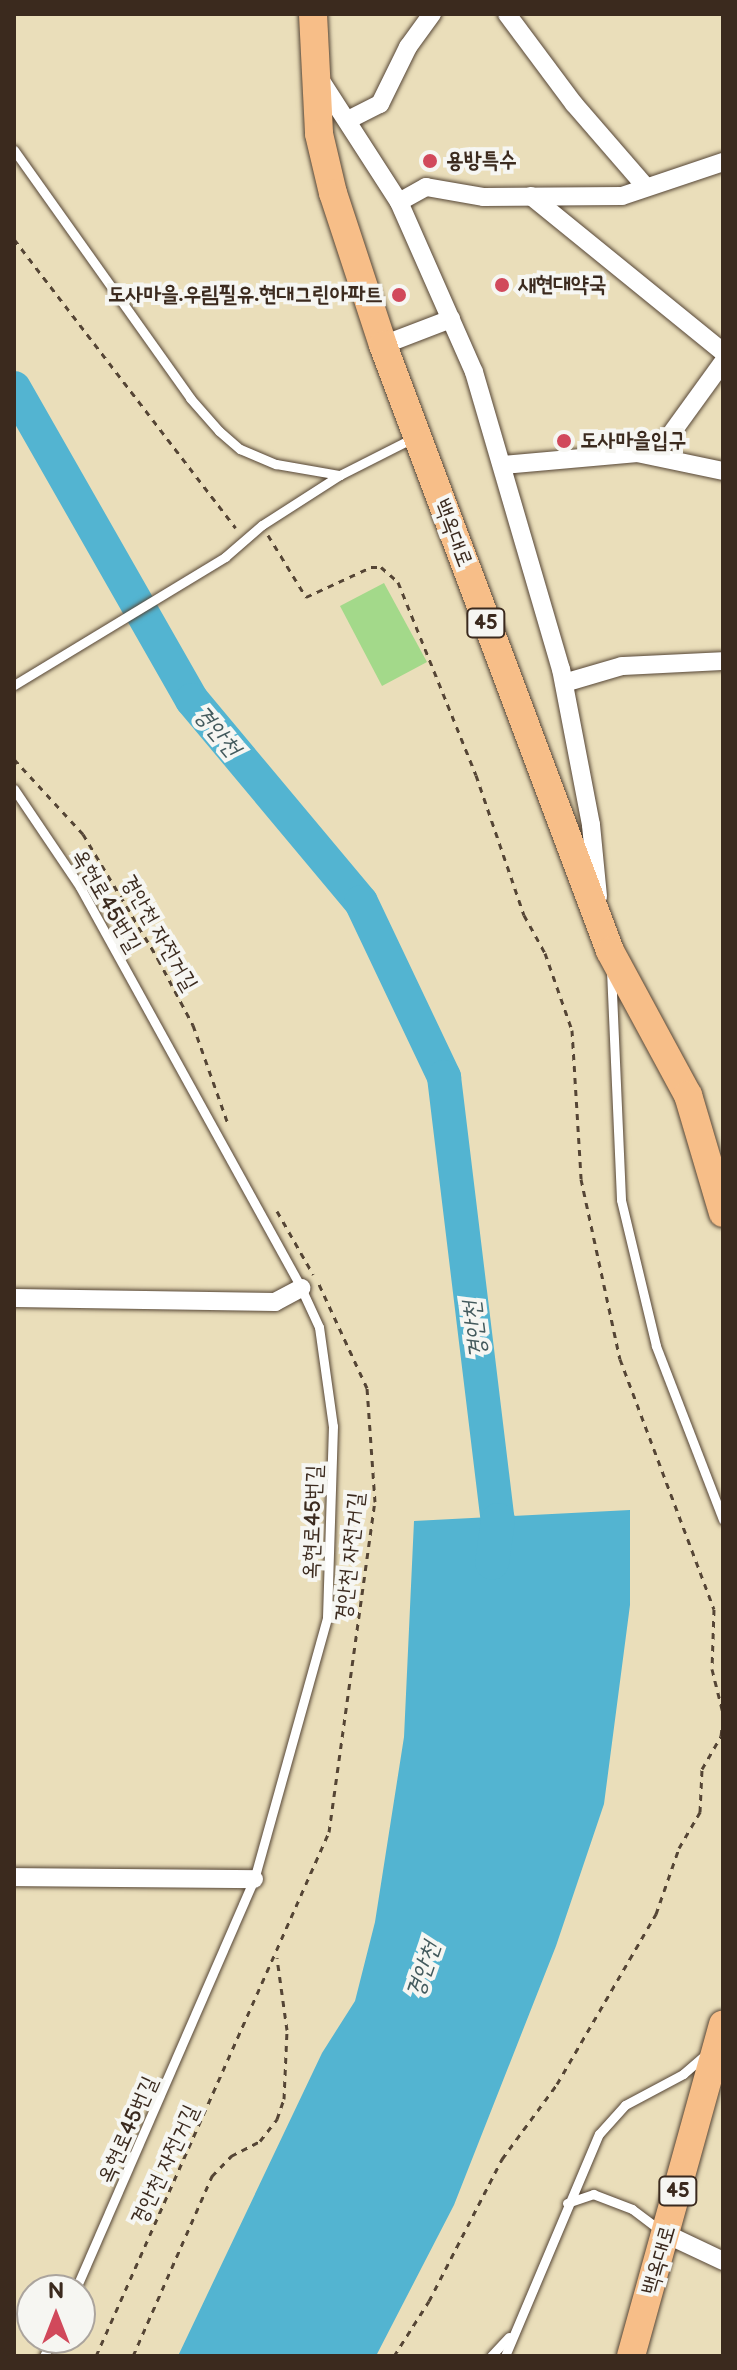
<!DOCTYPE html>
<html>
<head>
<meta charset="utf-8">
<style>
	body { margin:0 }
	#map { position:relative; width:737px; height:2370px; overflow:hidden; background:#eadeba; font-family:"Balsamiq Sans","Poor Story",sans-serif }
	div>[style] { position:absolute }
	.green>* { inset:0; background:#a3d98a }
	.water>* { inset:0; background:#53b4d1 }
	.river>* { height:34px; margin:-17px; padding:0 17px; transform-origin:17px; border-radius:17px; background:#53b4d1 }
	.path>* { height:3px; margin-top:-1.5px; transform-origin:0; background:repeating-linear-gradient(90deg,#554535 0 6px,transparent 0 12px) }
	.roads { filter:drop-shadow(0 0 2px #554535) drop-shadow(0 0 2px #554535) }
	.service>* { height:9px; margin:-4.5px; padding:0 4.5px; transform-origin:4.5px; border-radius:4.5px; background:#fff }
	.minor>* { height:18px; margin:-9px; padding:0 9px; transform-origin:9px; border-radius:9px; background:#fff }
	.primary>* { height:28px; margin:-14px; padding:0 14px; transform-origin:14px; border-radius:14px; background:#f7be88 }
	.dots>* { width:22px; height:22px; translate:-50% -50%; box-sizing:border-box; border:4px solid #f6f6f2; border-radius:50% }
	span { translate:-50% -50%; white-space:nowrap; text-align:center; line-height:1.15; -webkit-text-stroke:8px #f6f6f2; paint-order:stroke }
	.shield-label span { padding:2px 6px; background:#f6f6f2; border:2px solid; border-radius:6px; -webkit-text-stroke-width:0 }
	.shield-label { font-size:20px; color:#3b2a1e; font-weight:700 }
	.poi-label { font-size:22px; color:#3b2a1e; font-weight:700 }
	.left { translate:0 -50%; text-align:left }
	.right { translate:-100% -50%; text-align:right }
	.street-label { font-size:22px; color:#3b2a1e }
	.water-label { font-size:24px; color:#435a5d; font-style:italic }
	.frame { position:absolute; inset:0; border:16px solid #3b2a1e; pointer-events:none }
	.north { position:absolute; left:16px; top:2274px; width:80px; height:80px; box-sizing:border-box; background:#f6f6f2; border:2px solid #aba49d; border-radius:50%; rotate:0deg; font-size:22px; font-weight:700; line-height:32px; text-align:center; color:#3b2a1e }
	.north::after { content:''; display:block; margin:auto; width:28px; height:36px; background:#d1495b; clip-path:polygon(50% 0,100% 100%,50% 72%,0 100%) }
</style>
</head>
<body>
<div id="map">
	<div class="green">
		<i style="clip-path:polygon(384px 583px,427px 662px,382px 686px,340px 606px)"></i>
	</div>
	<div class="water">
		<i style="clip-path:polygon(630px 1510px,630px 1605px,604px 1804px,556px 1946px,454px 2205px,376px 2356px,178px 2356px,322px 2053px,355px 2001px,375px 1922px,404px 1737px,414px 1521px)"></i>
	</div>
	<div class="river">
		<i style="left:14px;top:388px;width:359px;rotate:60.3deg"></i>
		<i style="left:192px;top:700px;width:263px;rotate:50.1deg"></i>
		<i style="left:361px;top:902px;width:194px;rotate:64.6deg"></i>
		<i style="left:444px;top:1077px;width:446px;rotate:83.1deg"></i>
		<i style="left:498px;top:1520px;width:43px;rotate:97.9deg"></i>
	</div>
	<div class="path">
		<i style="left:14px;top:239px;width:364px;rotate:52.5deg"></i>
		<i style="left:268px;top:535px;width:73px;rotate:58.5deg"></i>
		<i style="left:306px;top:597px;width:72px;rotate:-24.8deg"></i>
		<i style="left:371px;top:567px;width:10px"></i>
		<i style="left:381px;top:567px;width:23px;rotate:41deg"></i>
		<i style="left:398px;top:582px;width:208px;rotate:68deg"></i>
		<i style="left:476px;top:775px;width:148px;rotate:71.1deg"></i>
		<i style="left:524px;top:915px;width:43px;rotate:61.1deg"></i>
		<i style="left:545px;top:953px;width:82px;rotate:70.7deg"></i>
		<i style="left:572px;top:1030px;width:149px;rotate:86.5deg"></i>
		<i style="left:581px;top:1179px;width:184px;rotate:77.8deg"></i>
		<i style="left:620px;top:1359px;width:267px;rotate:69.4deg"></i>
		<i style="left:714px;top:1609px;width:60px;rotate:91.9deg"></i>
		<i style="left:712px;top:1669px;width:45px;rotate:76deg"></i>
		<i style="left:14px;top:759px;width:102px;rotate:47.4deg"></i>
		<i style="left:83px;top:834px;width:146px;rotate:59deg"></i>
		<i style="left:158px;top:959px;width:75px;rotate:62.1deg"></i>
		<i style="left:193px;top:1025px;width:105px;rotate:70.5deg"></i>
		<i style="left:277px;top:1211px;width:73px;rotate:60.3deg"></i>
		<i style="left:96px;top:2356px;width:573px;rotate:-66.03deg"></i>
		<i style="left:329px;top:1832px;width:333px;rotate:-82.1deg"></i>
		<i style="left:375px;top:1502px;width:114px;rotate:-94deg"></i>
		<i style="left:367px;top:1388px;width:115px;rotate:-114.8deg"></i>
		<i style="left:133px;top:2356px;width:197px;rotate:-66.3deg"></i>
		<i style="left:212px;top:2176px;width:28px;rotate:-46deg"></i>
		<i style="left:231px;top:2156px;width:33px;rotate:-27deg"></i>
		<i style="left:260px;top:2141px;width:28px;rotate:-52deg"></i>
		<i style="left:277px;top:2119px;width:21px;rotate:-71deg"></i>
		<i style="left:284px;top:2099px;width:69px;rotate:-87.5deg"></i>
		<i style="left:287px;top:2030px;width:73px;rotate:-97.9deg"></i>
		<i style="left:394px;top:2356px;width:65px;rotate:-57.5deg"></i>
		<i style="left:429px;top:2301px;width:160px;rotate:-62.8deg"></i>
		<i style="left:502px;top:2159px;width:93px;rotate:-53.7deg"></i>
		<i style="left:557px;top:2084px;width:197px;rotate:-59.8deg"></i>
		<i style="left:656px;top:1914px;width:70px;rotate:-70.8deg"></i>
		<i style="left:679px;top:1848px;width:42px;rotate:-59.7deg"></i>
		<i style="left:700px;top:1812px;width:43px;rotate:-87.3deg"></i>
		<i style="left:702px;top:1769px;width:38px;rotate:-60deg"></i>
		<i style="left:721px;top:1736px;width:17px;rotate:-83deg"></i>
	</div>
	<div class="roads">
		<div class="service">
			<i style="left:14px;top:150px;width:304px;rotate:54.6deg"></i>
			<i style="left:190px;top:398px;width:44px;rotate:48.7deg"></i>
			<i style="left:219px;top:431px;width:28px;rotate:41deg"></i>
			<i style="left:240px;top:449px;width:39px;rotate:23deg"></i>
			<i style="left:276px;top:464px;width:65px;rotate:9.8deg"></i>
			<i style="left:14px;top:685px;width:247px;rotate:-31.2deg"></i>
			<i style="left:225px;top:557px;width:49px;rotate:-40.9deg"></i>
			<i style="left:262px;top:525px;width:93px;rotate:-32.7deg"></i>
			<i style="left:340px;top:475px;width:84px;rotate:-26.9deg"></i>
			<i style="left:14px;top:789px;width:118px;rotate:56deg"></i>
			<i style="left:80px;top:887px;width:458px;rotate:61.1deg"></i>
			<i style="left:301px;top:1288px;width:43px;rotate:65.2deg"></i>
			<i style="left:319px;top:1327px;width:100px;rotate:82deg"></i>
			<i style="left:333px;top:1426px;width:192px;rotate:91.8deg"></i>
			<i style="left:327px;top:1618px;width:271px;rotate:105.6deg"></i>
			<i style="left:254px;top:1879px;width:448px;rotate:113.5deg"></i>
			<i style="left:611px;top:970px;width:230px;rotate:87.5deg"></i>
			<i style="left:621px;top:1200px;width:150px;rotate:76.5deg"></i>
			<i style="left:656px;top:1346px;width:186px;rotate:68.9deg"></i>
			<i style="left:567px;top:2203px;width:28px;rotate:-19deg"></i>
			<i style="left:593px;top:2194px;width:42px;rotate:21deg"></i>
			<i style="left:632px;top:2209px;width:35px;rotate:37deg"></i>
			<i style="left:44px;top:2356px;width:20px;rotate:-63deg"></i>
			<i style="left:491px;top:2356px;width:26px;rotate:-47deg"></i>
			<i style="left:505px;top:2356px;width:241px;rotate:-67.1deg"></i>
			<i style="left:599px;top:2134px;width:39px;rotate:-48deg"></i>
			<i style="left:625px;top:2105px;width:66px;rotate:-28.1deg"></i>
			<i style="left:683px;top:2074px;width:30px;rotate:-41deg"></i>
		</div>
		<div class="minor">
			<i style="left:507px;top:14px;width:112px;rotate:53.3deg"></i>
			<i style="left:574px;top:104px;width:110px;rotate:49.1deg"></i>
			<i style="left:319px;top:78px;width:148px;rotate:57.2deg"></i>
			<i style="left:399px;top:202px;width:186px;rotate:66.2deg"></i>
			<i style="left:474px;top:372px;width:309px;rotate:73.7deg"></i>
			<i style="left:561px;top:669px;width:159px;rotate:79.1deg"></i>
			<i style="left:591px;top:825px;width:72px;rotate:84.4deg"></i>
			<i style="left:348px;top:120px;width:36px;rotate:-27deg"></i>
			<i style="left:380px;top:104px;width:64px;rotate:-63.8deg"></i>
			<i style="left:408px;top:47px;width:41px;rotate:-54deg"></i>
			<i style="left:531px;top:196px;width:247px;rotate:39.1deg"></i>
			<i style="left:399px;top:202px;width:31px;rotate:-29deg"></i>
			<i style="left:426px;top:187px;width:59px;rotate:9.8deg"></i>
			<i style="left:484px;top:197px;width:138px;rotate:-0.4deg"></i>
			<i style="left:622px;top:196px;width:107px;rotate:-18.6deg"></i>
			<i style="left:383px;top:345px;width:73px;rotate:-20.9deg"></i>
			<i style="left:655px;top:456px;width:116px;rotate:-54.1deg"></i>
			<i style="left:503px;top:465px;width:135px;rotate:-5.1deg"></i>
			<i style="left:637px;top:453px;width:88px;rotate:11.8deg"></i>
			<i style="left:564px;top:683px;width:60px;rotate:-16.3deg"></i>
			<i style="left:622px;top:666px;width:101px;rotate:-2.8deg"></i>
			<i style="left:14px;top:1298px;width:261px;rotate:0.9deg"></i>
			<i style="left:275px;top:1302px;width:30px;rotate:-28deg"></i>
			<i style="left:14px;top:1877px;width:240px;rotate:0.5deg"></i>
			<i style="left:666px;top:2234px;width:63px;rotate:25.3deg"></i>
		</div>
		<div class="primary">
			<i style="left:313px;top:14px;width:120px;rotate:87.1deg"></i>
			<i style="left:319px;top:134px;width:61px;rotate:76.7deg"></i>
			<i style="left:333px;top:193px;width:160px;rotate:71.8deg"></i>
			<i style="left:383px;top:345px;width:647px;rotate:69.46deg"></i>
			<i style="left:610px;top:951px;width:164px;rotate:61.6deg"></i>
			<i style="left:688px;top:1095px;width:123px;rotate:73.5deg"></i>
			<i style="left:631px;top:2356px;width:344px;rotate:-74.5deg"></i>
		</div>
	</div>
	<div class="dots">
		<i style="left:430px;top:161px;background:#d1495b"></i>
		<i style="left:502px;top:285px;background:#d1495b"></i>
		<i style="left:399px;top:295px;background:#d1495b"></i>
		<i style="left:564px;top:441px;background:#d1495b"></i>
	</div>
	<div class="shield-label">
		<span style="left:486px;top:623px">45</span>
		<span style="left:678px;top:2191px">45</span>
	</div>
	<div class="poi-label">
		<span class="left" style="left:446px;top:161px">용방특수</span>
		<span class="left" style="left:518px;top:285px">새현대약국</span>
		<span class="right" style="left:383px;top:295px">도사마을.우림필유.현대그린아파트</span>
		<span class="left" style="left:580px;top:441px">도사마을입구</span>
	</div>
	<div class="street-label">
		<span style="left:453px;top:533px;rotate:69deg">백옥대로</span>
		<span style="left:106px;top:901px;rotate:60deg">옥현로45번길</span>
		<span style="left:159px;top:933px;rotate:60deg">경안천 자전거길</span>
		<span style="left:313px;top:1522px;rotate:-88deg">옥현로45번길</span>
		<span style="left:350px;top:1557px;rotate:-84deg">경안천 자전거길</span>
		<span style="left:128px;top:2130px;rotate:-66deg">옥현로45번길</span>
		<span style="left:165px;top:2165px;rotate:-65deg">경안천 자전거길</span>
		<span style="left:659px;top:2260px;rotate:-74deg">백옥대로</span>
	</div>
	<div class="water-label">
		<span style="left:217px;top:731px;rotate:50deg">경안천</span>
		<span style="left:475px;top:1330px;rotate:-97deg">경안천</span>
		<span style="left:423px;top:1970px;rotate:-71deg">경안천</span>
	</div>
	<div class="frame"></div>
	<div class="north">N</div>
</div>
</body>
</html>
